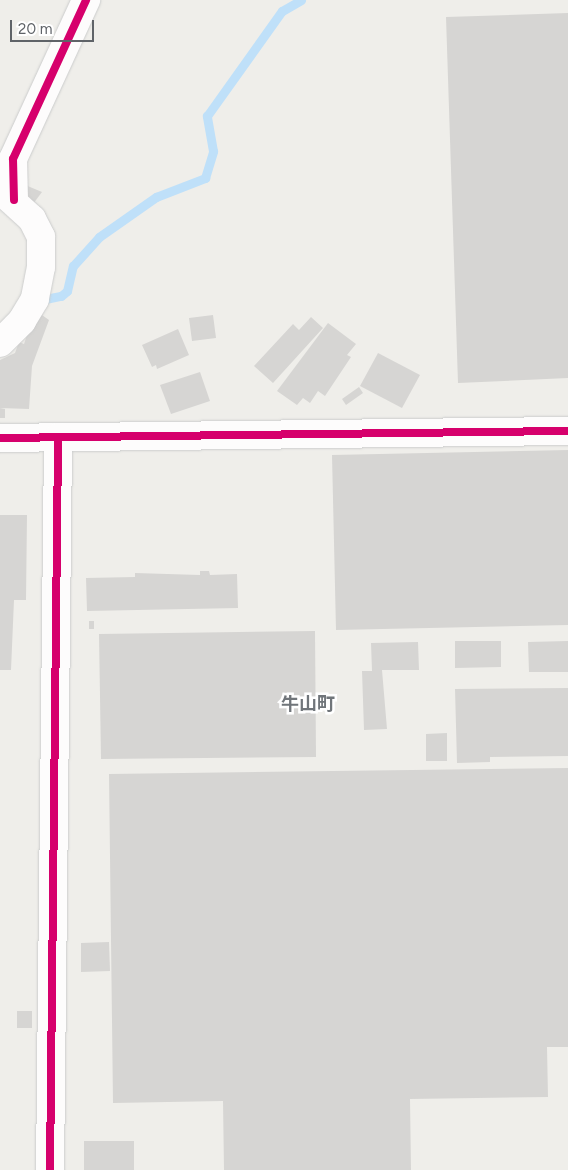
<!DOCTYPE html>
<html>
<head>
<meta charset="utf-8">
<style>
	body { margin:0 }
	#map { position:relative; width:568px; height:1170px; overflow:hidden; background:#efeeea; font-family:Figtree,"Noto Sans JP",sans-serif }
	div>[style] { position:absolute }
	.stream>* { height:9px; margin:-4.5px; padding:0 4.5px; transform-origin:4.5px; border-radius:4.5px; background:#bfe0f9 }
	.building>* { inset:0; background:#d6d5d3 }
	.roads { filter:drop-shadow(0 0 1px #cbcccc) drop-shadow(0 0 1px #cbcccc) }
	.minor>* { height:28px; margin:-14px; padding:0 14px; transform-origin:14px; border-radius:14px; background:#fdfcfc }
	.cycleway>* { height:8px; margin:-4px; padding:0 4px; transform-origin:4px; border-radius:4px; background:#d6006c }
	span { translate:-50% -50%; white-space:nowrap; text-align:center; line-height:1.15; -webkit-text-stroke:5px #fff; paint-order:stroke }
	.quarter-label { font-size:18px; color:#70757a; font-weight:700 }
	.scale { position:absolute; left:10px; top:20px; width:84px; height:22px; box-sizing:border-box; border:2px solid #5f6368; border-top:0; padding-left:6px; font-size:15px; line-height:18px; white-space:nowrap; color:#5f6368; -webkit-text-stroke:4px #fff; paint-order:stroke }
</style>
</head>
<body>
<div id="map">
	<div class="stream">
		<i style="left:40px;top:306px;width:9px;rotate:-54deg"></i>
		<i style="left:45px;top:299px;width:16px;rotate:-11deg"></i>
		<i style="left:61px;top:296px;width:8px;rotate:-40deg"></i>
		<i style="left:67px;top:291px;width:26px;rotate:-77deg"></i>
		<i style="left:73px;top:266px;width:39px;rotate:-48deg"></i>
		<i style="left:99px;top:237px;width:70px;rotate:-35.1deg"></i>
		<i style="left:156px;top:197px;width:53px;rotate:-21.2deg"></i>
		<i style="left:205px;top:178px;width:28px;rotate:-73deg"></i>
		<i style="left:213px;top:151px;width:36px;rotate:-100deg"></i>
		<i style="left:207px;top:116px;width:129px;rotate:-54.5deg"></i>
		<i style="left:282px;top:11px;width:22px;rotate:-30deg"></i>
	</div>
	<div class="building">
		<i style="clip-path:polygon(568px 13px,568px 378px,458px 383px,446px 17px)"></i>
		<i style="clip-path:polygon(18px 182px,42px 192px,30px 208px)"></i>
		<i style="clip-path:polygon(39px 313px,49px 320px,32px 366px,29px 409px,0 408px,0 360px,15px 353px,19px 342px,24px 344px,30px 326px)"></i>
		<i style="clip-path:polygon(213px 315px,216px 338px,192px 341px,189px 318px)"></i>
		<i style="clip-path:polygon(311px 317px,323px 328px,273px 383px,254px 366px,293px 324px,299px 330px)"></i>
		<i style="clip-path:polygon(328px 323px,356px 344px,347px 355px,351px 357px,325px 396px,318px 391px,310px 403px,303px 398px,297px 405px,277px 391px)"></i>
		<i style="clip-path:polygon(178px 329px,189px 355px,157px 369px,156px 365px,152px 367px,142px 345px)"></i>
		<i style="clip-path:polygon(378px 353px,420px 375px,402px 408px,360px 386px)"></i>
		<i style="clip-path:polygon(200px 372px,210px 401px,171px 414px,160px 385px)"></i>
		<i style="clip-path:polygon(359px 387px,363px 393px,346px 405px,342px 399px)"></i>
		<i style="clip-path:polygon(0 408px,5px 409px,5px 418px,0 418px)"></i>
		<i style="clip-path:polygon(568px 450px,568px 625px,336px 630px,332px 455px)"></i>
		<i style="clip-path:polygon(0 515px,27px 515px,26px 600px,14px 600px,11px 670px,0 670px)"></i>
		<i style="clip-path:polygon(200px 571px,209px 571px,210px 575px,237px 574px,238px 608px,87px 611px,86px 578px,135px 577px,135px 573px,200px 575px)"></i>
		<i style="clip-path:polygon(89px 621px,94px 621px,94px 629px,89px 629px)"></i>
		<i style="clip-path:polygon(315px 631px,316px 757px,101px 759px,99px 634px)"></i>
		<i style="clip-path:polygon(455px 641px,501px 641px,501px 667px,455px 668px)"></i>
		<i style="clip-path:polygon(568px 641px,568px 672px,529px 672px,528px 642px)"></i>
		<i style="clip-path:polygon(418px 642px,419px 670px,382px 670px,387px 729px,364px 730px,362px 671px,372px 671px,371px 643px)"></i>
		<i style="clip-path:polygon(568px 688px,568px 756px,490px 757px,490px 762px,457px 763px,455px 689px)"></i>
		<i style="clip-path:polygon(447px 733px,447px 761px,426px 761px,426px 734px)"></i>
		<i style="clip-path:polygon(568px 768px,568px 1047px,547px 1047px,548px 1097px,410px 1099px,411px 1170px,224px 1170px,223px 1101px,113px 1103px,109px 774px)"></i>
		<i style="clip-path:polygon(109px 942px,110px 971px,81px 972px,81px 943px)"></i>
		<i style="clip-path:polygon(17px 1011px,32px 1011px,32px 1028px,17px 1028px)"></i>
		<i style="clip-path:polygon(84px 1141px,134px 1141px,134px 1170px,84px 1170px)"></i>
	</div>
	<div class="roads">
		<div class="minor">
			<i style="left:0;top:190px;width:43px;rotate:42.2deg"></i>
			<i style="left:32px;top:219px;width:20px;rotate:63deg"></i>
			<i style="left:41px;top:237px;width:30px;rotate:90deg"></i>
			<i style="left:41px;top:267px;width:33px;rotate:101deg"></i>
			<i style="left:35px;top:299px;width:26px;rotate:121deg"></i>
			<i style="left:22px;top:321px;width:31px;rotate:135deg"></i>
			<i style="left:14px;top:200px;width:41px;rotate:-91.4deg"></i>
			<i style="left:13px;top:159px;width:175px;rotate:-65.3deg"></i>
			<i style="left:0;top:438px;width:568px;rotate:-0.71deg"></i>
			<i style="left:50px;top:1170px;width:733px;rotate:-89.37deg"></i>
		</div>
	</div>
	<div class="cycleway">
		<i style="left:14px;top:200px;width:41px;rotate:-91.4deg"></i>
		<i style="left:13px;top:159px;width:175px;rotate:-65.3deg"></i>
		<i style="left:0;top:438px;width:568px;rotate:-0.71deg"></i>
		<i style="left:50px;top:1170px;width:733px;rotate:-89.37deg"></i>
	</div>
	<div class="quarter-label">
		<span style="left:308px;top:704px">牛山町</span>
	</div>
	<div class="scale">20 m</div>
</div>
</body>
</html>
